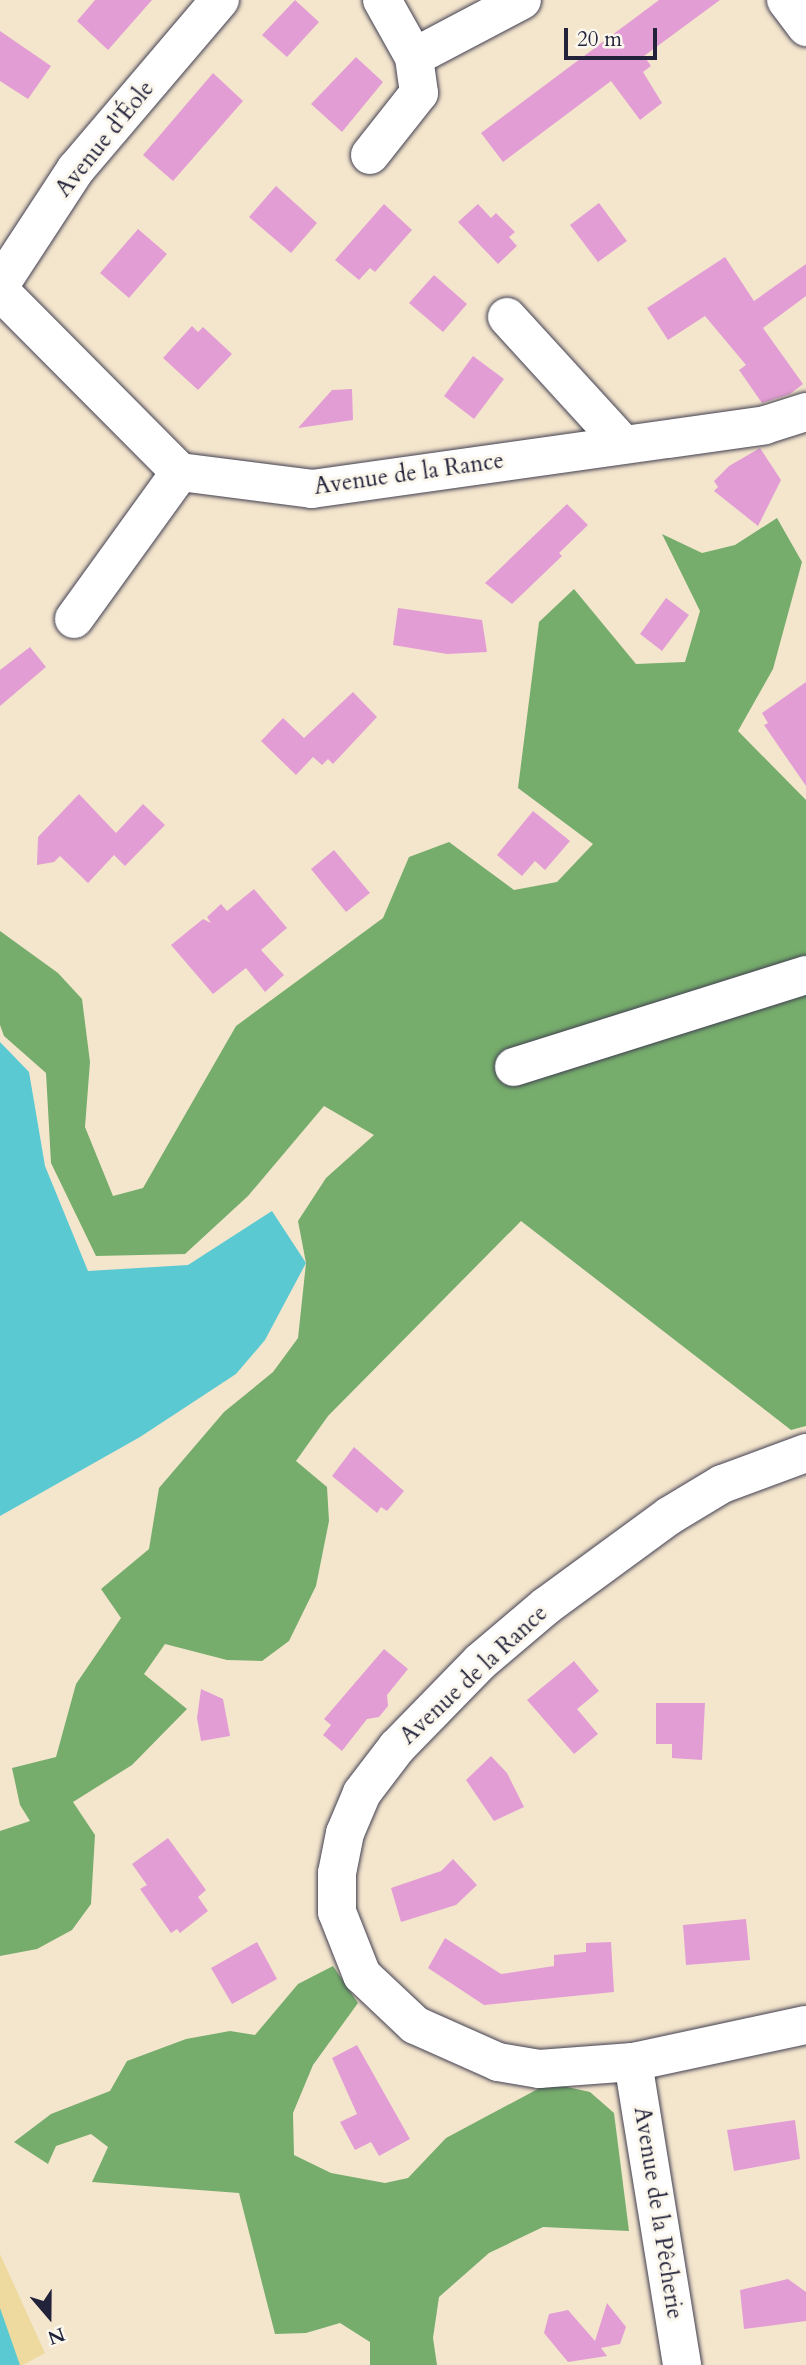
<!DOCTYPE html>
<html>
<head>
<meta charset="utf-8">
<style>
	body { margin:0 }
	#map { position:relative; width:806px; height:2365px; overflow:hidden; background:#f4e6cd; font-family:Cardo,serif }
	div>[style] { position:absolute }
	.forest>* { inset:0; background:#76ad6c }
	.sand>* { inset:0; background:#eeda9e }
	.water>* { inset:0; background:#5bc9d1 }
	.building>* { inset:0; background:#e29ed4 }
	.roads { filter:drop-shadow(0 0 2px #423f51) drop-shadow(0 0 2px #423f51) }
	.minor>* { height:38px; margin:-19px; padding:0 19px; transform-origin:19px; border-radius:19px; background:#fff }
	span { translate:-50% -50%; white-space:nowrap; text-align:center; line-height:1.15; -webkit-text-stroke:6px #fbf7ec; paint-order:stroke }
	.street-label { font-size:23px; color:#22223b }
	.north { position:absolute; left:14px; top:2281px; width:70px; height:70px; -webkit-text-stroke:5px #fbf7ec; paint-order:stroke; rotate:160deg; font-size:19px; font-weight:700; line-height:28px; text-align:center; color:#22223b }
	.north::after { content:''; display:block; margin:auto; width:24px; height:32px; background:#22223b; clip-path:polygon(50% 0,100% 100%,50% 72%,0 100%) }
	.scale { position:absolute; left:564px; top:28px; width:93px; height:32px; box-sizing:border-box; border:4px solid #22223b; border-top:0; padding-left:9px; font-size:21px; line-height:24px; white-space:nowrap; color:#22223b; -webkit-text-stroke:5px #fbf7ec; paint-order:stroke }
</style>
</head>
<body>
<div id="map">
	<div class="forest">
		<i style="clip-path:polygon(777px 518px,802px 562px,773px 669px,738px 731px,806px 800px,806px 1426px,791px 1430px,521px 1221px,328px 1416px,296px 1461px,327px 1487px,329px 1521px,316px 1586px,289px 1641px,262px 1661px,227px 1660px,165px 1644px,144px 1674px,187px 1709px,132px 1765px,73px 1802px,95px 1835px,91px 1904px,72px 1930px,37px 1949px,0 1956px,0 1831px,30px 1821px,20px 1805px,12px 1768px,56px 1757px,76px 1684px,121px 1618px,101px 1589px,149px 1549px,159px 1488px,224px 1412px,273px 1372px,298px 1338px,306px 1263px,298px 1221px,326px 1178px,374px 1135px,324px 1106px,248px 1196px,185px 1254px,96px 1256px,51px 1163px,46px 1073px,4px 1036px,0 1025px,0 931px,58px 973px,82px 999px,90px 1062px,85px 1127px,113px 1196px,143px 1188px,236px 1026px,383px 918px,409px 857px,449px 842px,514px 890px,557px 882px,593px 844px,518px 788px,539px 622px,574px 589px,636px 664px,685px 662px,700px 611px,662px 534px,702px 553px,735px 545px)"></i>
		<i style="clip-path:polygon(333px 1966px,358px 2003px,313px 2065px,293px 2113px,294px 2155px,331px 2173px,385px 2183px,408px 2178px,446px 2138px,549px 2083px,590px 2092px,614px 2113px,629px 2231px,543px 2227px,489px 2253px,439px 2297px,433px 2338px,437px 2365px,370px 2365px,370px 2342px,340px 2323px,306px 2333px,275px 2334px,239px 2193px,92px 2182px,108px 2147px,91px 2134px,56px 2146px,48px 2164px,14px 2142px,51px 2114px,110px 2091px,127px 2061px,186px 2039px,230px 2031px,255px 2035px,298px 1984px)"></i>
	</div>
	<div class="sand">
		<i style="clip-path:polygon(0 2254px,45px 2353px,23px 2365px,0 2365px)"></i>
	</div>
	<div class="water">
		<i style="clip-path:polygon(0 1042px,29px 1072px,45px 1166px,88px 1271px,188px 1265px,272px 1211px,306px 1263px,265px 1340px,236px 1374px,140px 1437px,0 1516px)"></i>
		<i style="clip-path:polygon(0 2308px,20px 2365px,0 2365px)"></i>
	</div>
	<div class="building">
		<i style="clip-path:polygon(95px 0,152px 0,108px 50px,77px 21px)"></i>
		<i style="clip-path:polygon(295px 0,319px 22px,287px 57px,262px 35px)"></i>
		<i style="clip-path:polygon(659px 0,720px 0,644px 56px,651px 66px,643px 72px,662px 103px,640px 120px,611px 81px,503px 162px,481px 133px)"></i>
		<i style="clip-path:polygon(0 31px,51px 66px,28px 99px,0 81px)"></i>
		<i style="clip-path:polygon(356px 57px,383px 82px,342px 132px,311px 104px)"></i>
		<i style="clip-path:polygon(213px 73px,243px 101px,173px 181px,143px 155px)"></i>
		<i style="clip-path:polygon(276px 186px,317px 223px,291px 253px,249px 217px)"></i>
		<i style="clip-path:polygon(599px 203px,627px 241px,598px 262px,570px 225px)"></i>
		<i style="clip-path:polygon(384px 204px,412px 230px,375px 272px,370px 268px,359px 280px,335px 260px)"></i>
		<i style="clip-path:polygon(478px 204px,491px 218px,496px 213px,515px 232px,509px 237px,517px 246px,498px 264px,458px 222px)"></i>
		<i style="clip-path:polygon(138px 229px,167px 254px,129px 298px,100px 273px)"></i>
		<i style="clip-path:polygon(725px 257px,754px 301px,806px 264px,806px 296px,763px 328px,803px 384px,790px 394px,762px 403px,739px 370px,746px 365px,705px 316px,668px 340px,647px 308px)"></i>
		<i style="clip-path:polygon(434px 275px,467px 304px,443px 332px,409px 303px)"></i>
		<i style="clip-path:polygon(192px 326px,198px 332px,203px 327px,232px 354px,198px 390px,163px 358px)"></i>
		<i style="clip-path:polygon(473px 356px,504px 379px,474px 419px,444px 396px)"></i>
		<i style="clip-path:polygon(352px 389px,353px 420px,298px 428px,332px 390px)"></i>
		<i style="clip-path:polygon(760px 448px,781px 480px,758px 526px,714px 491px,718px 487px,714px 481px,729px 466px)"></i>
		<i style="clip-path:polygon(567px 504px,588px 525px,559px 553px,562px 556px,512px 604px,485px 583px)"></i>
		<i style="clip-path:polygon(666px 598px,689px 615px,662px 651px,640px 634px)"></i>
		<i style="clip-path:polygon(398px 608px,482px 620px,487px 652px,447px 654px,393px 645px)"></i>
		<i style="clip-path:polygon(30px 647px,46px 667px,0 706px,0 670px)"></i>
		<i style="clip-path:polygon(806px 682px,806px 786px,764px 725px,768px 723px,762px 713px)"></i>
		<i style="clip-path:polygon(353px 692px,377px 717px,333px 764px,328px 759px,322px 765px,313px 757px,296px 775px,261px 741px,283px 718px,304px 738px)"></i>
		<i style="clip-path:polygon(79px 794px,116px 833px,143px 804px,165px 825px,125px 866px,114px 855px,88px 883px,60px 856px,54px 862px,37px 865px,38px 837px)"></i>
		<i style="clip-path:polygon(533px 811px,570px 841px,545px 870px,535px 861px,522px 876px,497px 855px)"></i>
		<i style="clip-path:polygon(334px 850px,370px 893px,346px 912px,311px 869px)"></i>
		<i style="clip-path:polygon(254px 889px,287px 928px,261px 950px,284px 975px,265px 992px,246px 968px,213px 994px,171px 945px,203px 919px,211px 923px,207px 917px,221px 904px,227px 911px)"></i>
		<i style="clip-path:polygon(354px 1447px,404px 1491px,387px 1511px,381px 1507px,377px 1513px,332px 1476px)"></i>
		<i style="clip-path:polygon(384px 1649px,408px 1669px,387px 1695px,388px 1706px,379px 1717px,367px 1719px,342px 1751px,323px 1735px,331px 1725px,324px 1719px)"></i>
		<i style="clip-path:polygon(574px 1661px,599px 1691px,577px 1709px,598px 1734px,574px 1754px,527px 1700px)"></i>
		<i style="clip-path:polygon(201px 1689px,223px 1699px,230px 1736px,201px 1741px,197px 1718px)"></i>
		<i style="clip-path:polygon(656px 1703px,705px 1703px,702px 1760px,672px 1758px,672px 1744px,656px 1744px)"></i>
		<i style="clip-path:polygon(491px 1756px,507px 1773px,524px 1807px,494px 1821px,466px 1780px)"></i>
		<i style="clip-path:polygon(168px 1838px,206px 1890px,198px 1897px,208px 1911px,180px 1933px,177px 1929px,171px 1933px,140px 1889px,147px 1885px,132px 1864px)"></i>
		<i style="clip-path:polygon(453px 1859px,477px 1885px,456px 1905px,401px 1922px,391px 1888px,441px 1871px)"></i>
		<i style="clip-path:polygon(746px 1919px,750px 1960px,686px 1965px,683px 1925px)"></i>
		<i style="clip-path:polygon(445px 1938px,501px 1974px,554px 1966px,554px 1955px,586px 1952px,586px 1943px,611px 1942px,614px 1992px,484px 2005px,428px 1968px)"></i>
		<i style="clip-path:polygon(257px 1942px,277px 1979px,232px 2004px,211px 1968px)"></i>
		<i style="clip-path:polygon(357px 2045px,410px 2139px,379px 2156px,371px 2142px,355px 2150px,340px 2122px,357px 2114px,332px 2058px)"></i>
		<i style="clip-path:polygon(795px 2120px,800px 2159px,734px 2171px,727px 2130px)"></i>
		<i style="clip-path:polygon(788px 2279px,806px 2292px,806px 2321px,744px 2329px,740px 2290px)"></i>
		<i style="clip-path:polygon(607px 2303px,626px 2327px,620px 2344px,601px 2348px,607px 2356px,568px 2362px,544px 2333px,549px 2314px,568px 2310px,595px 2341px)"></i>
	</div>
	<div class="roads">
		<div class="minor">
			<i style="left:382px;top:0;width:65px;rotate:60.7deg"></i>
			<i style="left:786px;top:0;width:34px;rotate:53deg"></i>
			<i style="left:370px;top:155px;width:79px;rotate:-51.7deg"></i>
			<i style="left:419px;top:93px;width:36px;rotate:-98deg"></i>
			<i style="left:414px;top:57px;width:122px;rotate:-27.8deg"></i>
			<i style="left:0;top:285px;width:139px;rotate:-56.8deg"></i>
			<i style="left:76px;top:169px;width:222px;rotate:-49.6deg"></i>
			<i style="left:0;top:291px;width:255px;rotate:45.2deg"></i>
			<i style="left:180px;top:472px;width:133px;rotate:7.3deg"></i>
			<i style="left:312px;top:489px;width:457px;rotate:-8deg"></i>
			<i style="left:765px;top:425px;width:43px;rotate:-17.6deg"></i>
			<i style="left:507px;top:317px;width:171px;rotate:47.6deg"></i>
			<i style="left:74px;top:619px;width:181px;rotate:-54.2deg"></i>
			<i style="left:514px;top:1067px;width:306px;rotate:-17.5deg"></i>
			<i style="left:806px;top:1453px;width:90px;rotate:159.7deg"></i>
			<i style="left:722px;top:1484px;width:62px;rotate:148.9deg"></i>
			<i style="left:669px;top:1516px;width:152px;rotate:143.8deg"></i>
			<i style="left:546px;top:1606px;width:87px;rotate:139.7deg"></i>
			<i style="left:480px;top:1662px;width:119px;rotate:134.3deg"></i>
			<i style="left:397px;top:1747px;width:58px;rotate:127.3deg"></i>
			<i style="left:362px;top:1793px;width:43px;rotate:113deg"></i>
			<i style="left:345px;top:1833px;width:41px;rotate:101.3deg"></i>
			<i style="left:337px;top:1873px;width:39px;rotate:90deg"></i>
			<i style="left:337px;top:1912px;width:68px;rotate:68.4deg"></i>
			<i style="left:362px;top:1975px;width:73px;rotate:43.3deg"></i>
			<i style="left:415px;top:2025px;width:91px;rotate:24deg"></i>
			<i style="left:498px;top:2062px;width:42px;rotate:9.7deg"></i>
			<i style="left:539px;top:2069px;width:94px;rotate:-4.3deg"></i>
			<i style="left:633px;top:2062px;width:177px;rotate:-12.1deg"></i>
			<i style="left:633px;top:2062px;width:307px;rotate:80.8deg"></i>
		</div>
	</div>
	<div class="street-label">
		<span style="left:105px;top:139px;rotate:-51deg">Avenue d'Éole</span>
		<span style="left:409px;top:474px;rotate:-8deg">Avenue de la Rance</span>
		<span style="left:474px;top:1675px;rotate:-43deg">Avenue de la Rance</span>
		<span style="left:658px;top:2213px;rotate:81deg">Avenue de la Pêcherie</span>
	</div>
	<div class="north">N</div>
	<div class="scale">20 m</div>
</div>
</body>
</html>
